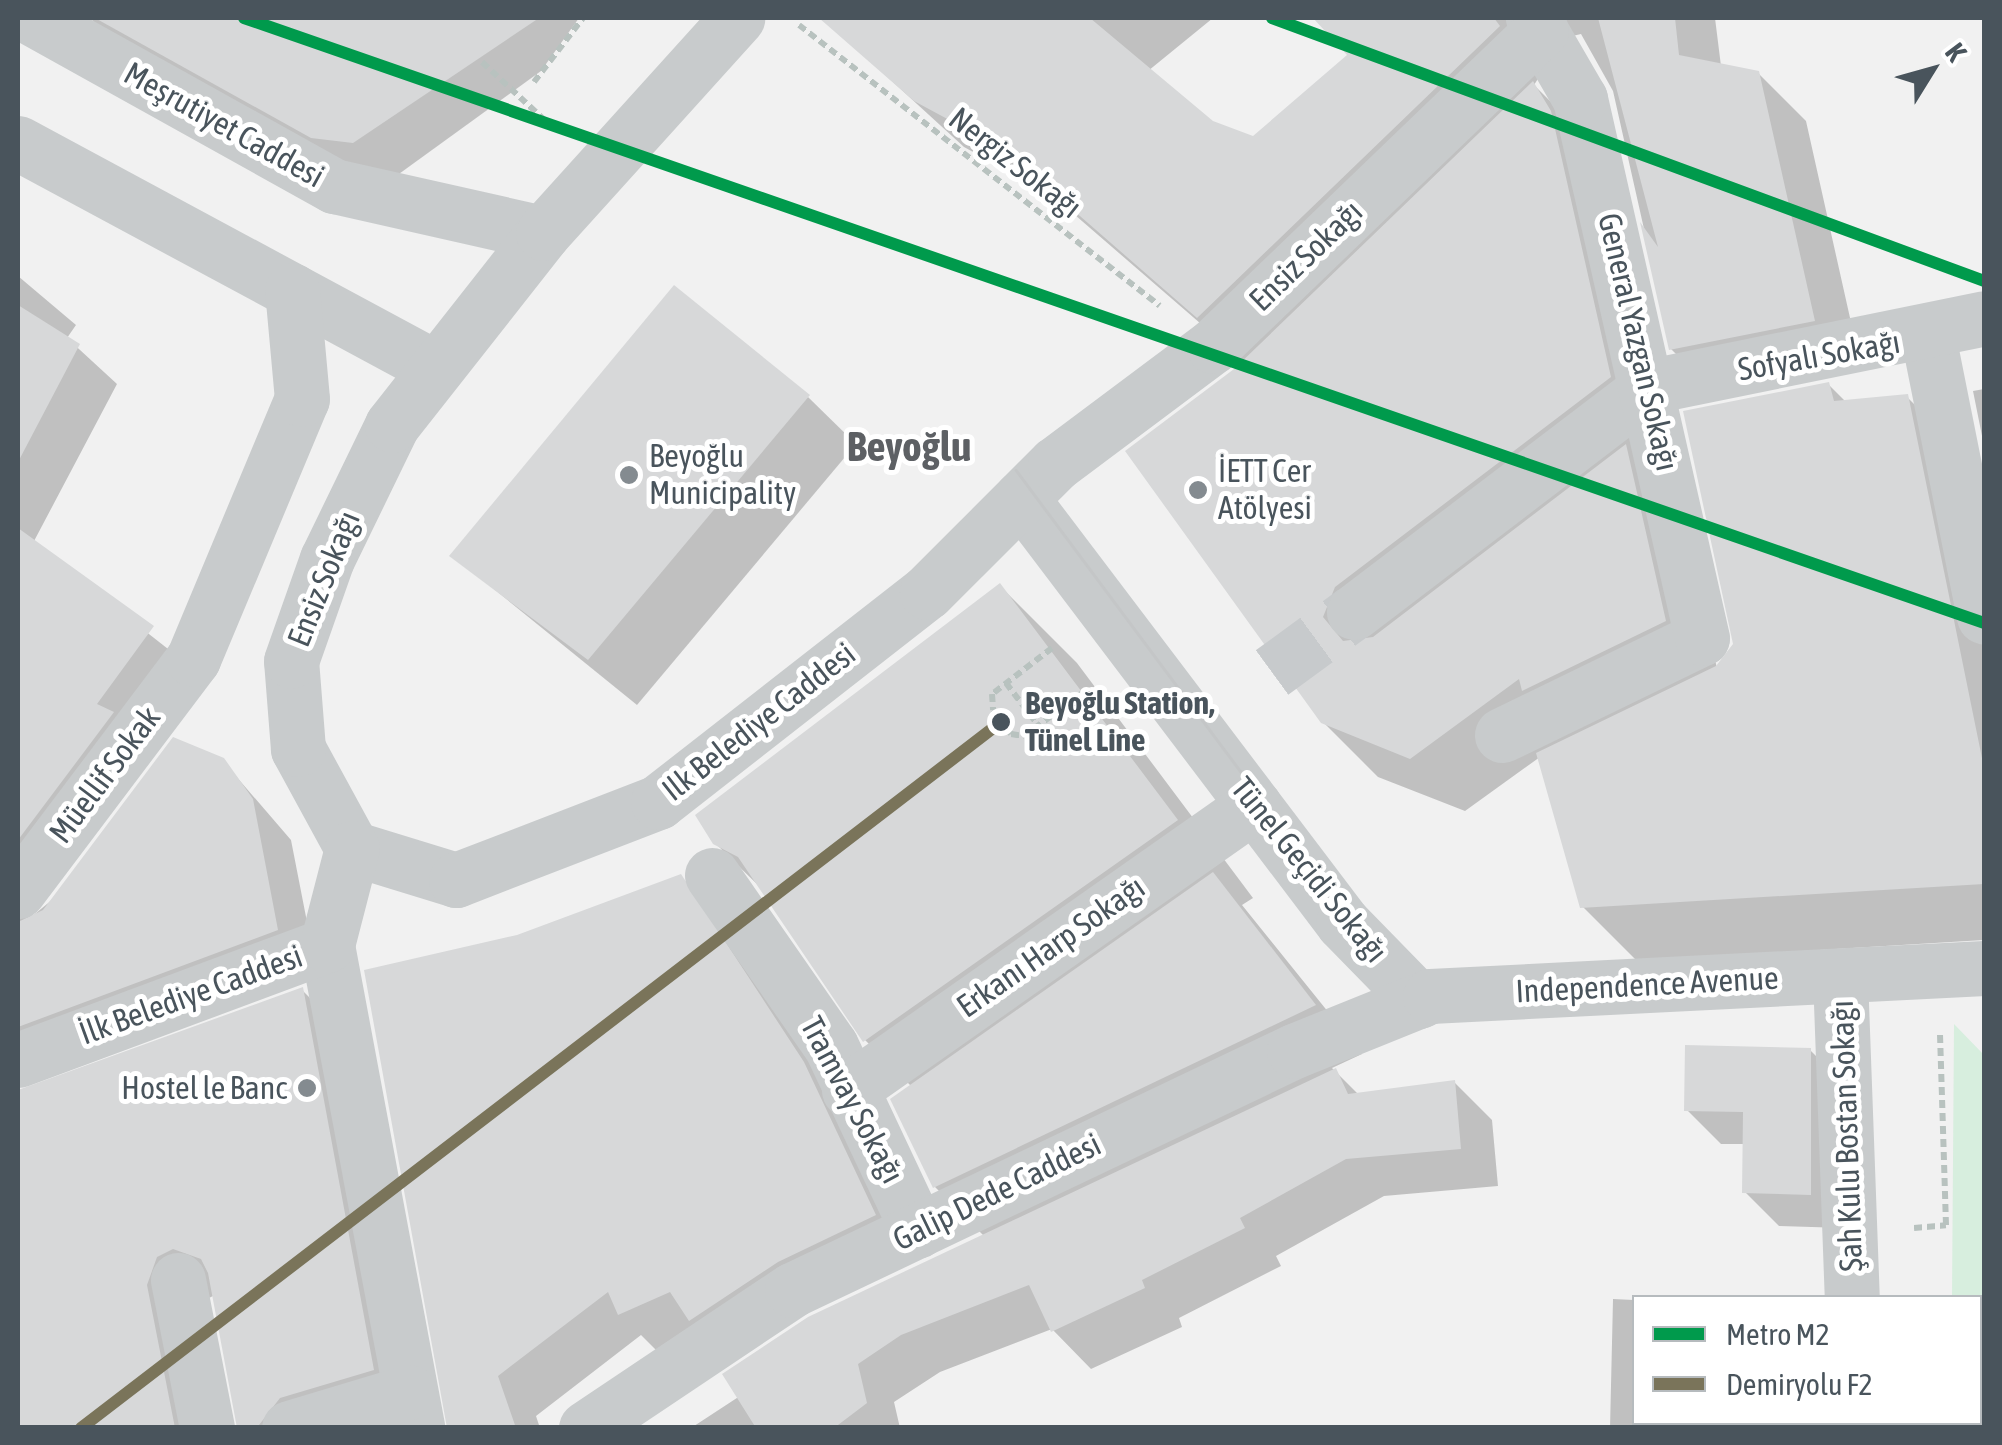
<!DOCTYPE html>
<html>
<head>
<meta charset="utf-8">
<style>
	body { margin:0 }
	#map { position:relative; width:2002px; height:1445px; overflow:hidden; background:#f1f1f1; font-family:"Asap Condensed",sans-serif }
	div>[style] { position:absolute }
	.green>* { inset:0; background:#d7eede }
	.shadow>* { inset:0; background:#0003 }
	.building>* { inset:0; background:#d7d8d9 }
	.minor-tunnel>* { height:55px; margin-top:-27.5px; transform-origin:0; background:repeating-linear-gradient(90deg,#c7cacc 0 55px,transparent 0 83px) }
	.path>* { height:6px; margin-top:-3px; transform-origin:0; background:repeating-linear-gradient(90deg,#b8c2bf 0 8px,transparent 0 13px) }
	.minor>* { height:55px; margin:-27.5px; padding:0 27.5px; transform-origin:27.5px; border-radius:27.5px; background:#c8cbcc }
	.tram>* { height:2.5px; margin:-1.25px; padding:0 1.25px; transform-origin:1.25px; border-radius:1.25px; background:#c4c6c7 }
	.rail-1>* { height:12px; margin:-6px; padding:0 6px; transform-origin:6px; border-radius:6px; background:#7a745a }
	.metro-1>* { height:12px; margin:-6px; padding:0 6px; transform-origin:6px; border-radius:6px; background:#009a4c }
	.dots>* { width:28px; height:28px; translate:-50% -50%; box-sizing:border-box; border:5px solid #fff; border-radius:50% }
	span { translate:-50% -50%; white-space:nowrap; text-align:center; line-height:1.15; -webkit-text-stroke:10px #fff; paint-order:stroke }
	.street-label { font-size:32px; color:#49545c }
	.poi-label { font-size:32px; color:#49545c }
	.left { translate:0 -50%; text-align:left }
	.right { translate:-100% -50%; text-align:right }
	.stop-label { font-size:32px; color:#49545c; font-weight:700 }
	.district-label { font-size:42px; color:#5d6064; font-weight:700 }
	.frame { position:absolute; inset:0; border:20px solid #49545c; pointer-events:none }
	.legend { position:absolute; left:1632px; top:1295px; width:350px; height:130px; box-sizing:border-box; background:#fff; border:2px solid #b6bbbe; margin:0; padding:12px 18px; list-style:none; font-size:30px; color:#49545c }
	.legend li { display:flex; align-items:center; gap:20px; height:50px }
	.legend b { width:50px; border:2px solid #b6bbbe }
	.north { position:absolute; left:1882px; top:20px; width:100px; height:100px; -webkit-text-stroke:8px #fff; paint-order:stroke; rotate:53deg; font-size:28px; font-weight:700; line-height:40px; text-align:center; color:#49545c }
	.north::after { content:''; display:block; margin:auto; width:35px; height:45px; background:#49545c; clip-path:polygon(50% 0,100% 100%,50% 72%,0 100%) }
</style>
</head>
<body>
<div id="map">
	<div class="green">
		<i style="clip-path:polygon(1954px 1024px,1984px 1055px,1984px 1427px,1952px 1427px,1980px 1422px,1980px 1298px,1952px 1297px)"></i>
	</div>
	<div class="shadow">
		<i style="clip-path:polygon(90px 18px,579px 18px,541px 71px,392px 179px,351px 174px,115px 43px)"></i>
		<i style="clip-path:polygon(844px 18px,1213px 18px,1148px 71px,1212px 124px,1254px 139px,1351px 55px,1317px 18px,1715px 18px,1721px 66px,1758px 73px,1806px 121px,1861px 367px,1719px 397px,1671px 349px,1613px 91px,1581px 34px,1564px 38px,1534px 85px,1587px 138px,1717px 668px,1735px 646px,1828px 384px,1846px 402px,1907px 397px,1962px 452px,1984px 566px,1984px 940px,1637px 961px,1582px 906px,1540px 757px,1465px 811px,1378px 777px,1323px 722px,1245px 362px,1053px 196px,964px 147px,835px 29px)"></i>
		<i style="clip-path:polygon(18px 276px,76px 325px,67px 338px,117px 384px,33px 543px,191px 667px,30px 918px,222px 760px,291px 840px,316px 968px,18px 1053px)"></i>
		<i style="clip-path:polygon(1984px 389px,1984px 446px,1973px 391px)"></i>
		<i style="clip-path:polygon(808px 397px,856px 444px,637px 705px,452px 555px)"></i>
		<i style="clip-path:polygon(1000px 586px,1077px 663px,1253px 898px,1242px 905px,1362px 1054px,1332px 1068px,1359px 1095px,1454px 1082px,1492px 1120px,1498px 1186px,1384px 1196px,1276px 1256px,1281px 1266px,1179px 1318px,1182px 1327px,1091px 1369px,1052px 1329px,940px 1372px,894px 1402px,900px 1428px,691px 1428px,984px 1236px,935px 1187px,912px 1087px,865px 1040px,765px 892px,715px 843px)"></i>
		<i style="clip-path:polygon(681px 877px,842px 1104px,914px 1255px,659px 1353px,641px 1335px,536px 1416px,540px 1428px,449px 1428px,517px 937px)"></i>
		<i style="clip-path:polygon(302px 990px,347px 1035px,418px 1415px,375px 1428px,239px 1428px,215px 1295px,201px 1302px,210px 1428px,18px 1428px,18px 1136px,203px 1060px)"></i>
		<i style="clip-path:polygon(1810px 1050px,1844px 1084px,1844px 1228px,1779px 1226px,1745px 1192px,1745px 1144px,1721px 1144px,1687px 1110px)"></i>
		<i style="clip-path:polygon(1613px 1299px,1634px 1300px,1634px 1422px,1824px 1428px,1610px 1428px)"></i>
	</div>
	<div class="building">
		<i style="clip-path:polygon(95px 18px,539px 18px,353px 143px,311px 138px)"></i>
		<i style="clip-path:polygon(819px 18px,1090px 18px,1213px 121px,1253px 136px,1347px 55px,1313px 18px,1494px 18px,1500px 26px,1197px 318px,1003px 149px,914px 101px)"></i>
		<i style="clip-path:polygon(1598px 18px,1675px 18px,1679px 55px,1759px 71px,1815px 321px,1669px 350px,1640px 222px,1658px 247px)"></i>
		<i style="clip-path:polygon(1533px 81px,1551px 111px,1611px 377px,1335px 587px,1323px 617px,1343px 641px,1373px 637px,1626px 444px,1666px 621px,1522px 691px,1519px 679px,1410px 759px,1321px 723px,1125px 451px,1234px 369px)"></i>
		<i style="clip-path:polygon(674px 285px,810px 395px,588px 660px,449px 556px)"></i>
		<i style="clip-path:polygon(18px 305px,80px 344px,18px 462px)"></i>
		<i style="clip-path:polygon(1829px 382px,1834px 401px,1908px 394px,1984px 768px,1984px 884px,1580px 908px,1536px 753px,1716px 666px,1733px 644px,1683px 411px)"></i>
		<i style="clip-path:polygon(18px 528px,154px 626px,97px 704px,114px 712px,18px 840px)"></i>
		<i style="clip-path:polygon(1000px 583px,1178px 820px,863px 1042px,738px 857px,713px 844px,695px 815px)"></i>
		<i style="clip-path:polygon(173px 737px,224px 758px,253px 799px,278px 930px,18px 1027px,18px 922px,43px 910px)"></i>
		<i style="clip-path:polygon(1213px 872px,1316px 1005px,933px 1188px,890px 1099px)"></i>
		<i style="clip-path:polygon(681px 874px,804px 1062px,876px 1215px,778px 1262px,689px 1321px,670px 1292px,618px 1315px,608px 1292px,498px 1376px,516px 1428px,447px 1428px,364px 970px,517px 935px)"></i>
		<i style="clip-path:polygon(303px 987px,374px 1370px,280px 1398px,259px 1425px,237px 1428px,208px 1273px,201px 1259px,173px 1249px,157px 1257px,147px 1285px,175px 1428px,18px 1428px,18px 1090px)"></i>
		<i style="clip-path:polygon(1685px 1045px,1811px 1048px,1811px 1195px,1742px 1193px,1743px 1112px,1684px 1111px)"></i>
		<i style="clip-path:polygon(1336px 1068px,1348px 1094px,1455px 1080px,1461px 1149px,1346px 1159px,1240px 1218px,1245px 1228px,1142px 1280px,1145px 1288px,1051px 1332px,1029px 1285px,901px 1335px,858px 1364px,867px 1403px,834px 1428px,756px 1428px,722px 1374px,808px 1317px)"></i>
	</div>
	<div class="minor-tunnel">
		<i style="left:1272px;top:672px;width:102px;rotate:-36.2deg"></i>
	</div>
	<div class="path">
		<i style="left:799px;top:25px;width:457px;rotate:37.9deg"></i>
		<i style="left:482px;top:62px;width:98px;rotate:42.9deg"></i>
		<i style="left:534px;top:82px;width:81px;rotate:-52.6deg"></i>
		<i style="left:1052px;top:648px;width:76px;rotate:142.5deg"></i>
		<i style="left:992px;top:694px;width:16px;rotate:86deg"></i>
		<i style="left:993px;top:710px;width:30px;rotate:53deg"></i>
		<i style="left:1011px;top:734px;width:13px;rotate:9deg"></i>
		<i style="left:1024px;top:736px;width:76px;rotate:-36.4deg"></i>
		<i style="left:1006px;top:683px;width:53px;rotate:52.7deg"></i>
		<i style="left:1914px;top:1228px;width:32px;rotate:-5deg"></i>
		<i style="left:1946px;top:1225px;width:191px;rotate:-91.8deg"></i>
	</div>
	<div class="minor">
		<i style="left:32px;top:18px;width:346px;rotate:29.1deg"></i>
		<i style="left:334px;top:186px;width:214px;rotate:12.7deg"></i>
		<i style="left:18px;top:143px;width:475px;rotate:28.3deg"></i>
		<i style="left:1928px;top:336px;width:286px;rotate:78.7deg"></i>
		<i style="left:1021px;top:498px;width:533px;rotate:52.85deg"></i>
		<i style="left:1343px;top:923px;width:109px;rotate:45.7deg"></i>
		<i style="left:1354px;top:612px;width:373px;rotate:-37.3deg"></i>
		<i style="left:1651px;top:386px;width:340px;rotate:-11.5deg"></i>
		<i style="left:1502px;top:735px;width:222px;rotate:-25.9deg"></i>
		<i style="left:1702px;top:638px;width:553px;rotate:-102.75deg"></i>
		<i style="left:1580px;top:99px;width:94px;rotate:-120.1deg"></i>
		<i style="left:352px;top:848px;width:109px;rotate:17.1deg"></i>
		<i style="left:456px;top:880px;width:217px;rotate:-21.1deg"></i>
		<i style="left:658px;top:802px;width:341px;rotate:-38deg"></i>
		<i style="left:927px;top:592px;width:181px;rotate:-45deg"></i>
		<i style="left:1055px;top:464px;width:197px;rotate:-36.8deg"></i>
		<i style="left:1213px;top:346px;width:455px;rotate:-43.9deg"></i>
		<i style="left:352px;top:848px;width:113px;rotate:-118.6deg"></i>
		<i style="left:298px;top:749px;width:88px;rotate:-94.5deg"></i>
		<i style="left:291px;top:661px;width:108px;rotate:-70.6deg"></i>
		<i style="left:327px;top:559px;width:149px;rotate:-64.1deg"></i>
		<i style="left:392px;top:425px;width:244px;rotate:-51.8deg"></i>
		<i style="left:543px;top:233px;width:290px;rotate:-47.9deg"></i>
		<i style="left:712px;top:875px;width:208px;rotate:55.2deg"></i>
		<i style="left:831px;top:1046px;width:204px;rotate:64.8deg"></i>
		<i style="left:18px;top:891px;width:291px;rotate:-53deg"></i>
		<i style="left:193px;top:659px;width:282px;rotate:-67.3deg"></i>
		<i style="left:302px;top:399px;width:109px;rotate:-95.2deg"></i>
		<i style="left:327px;top:945px;width:491px;rotate:79.4deg"></i>
		<i style="left:1840px;top:976px;width:322px;rotate:87.9deg"></i>
		<i style="left:18px;top:1060px;width:330px;rotate:-20.4deg"></i>
		<i style="left:327px;top:945px;width:100px;rotate:-75.5deg"></i>
		<i style="left:849px;top:1090px;width:495px;rotate:-35.1deg"></i>
		<i style="left:178px;top:1280px;width:151px;rotate:78.9deg"></i>
		<i style="left:289px;top:1428px;width:125px;rotate:-16.7deg"></i>
		<i style="left:586px;top:1428px;width:248px;rotate:-33.8deg"></i>
		<i style="left:792px;top:1290px;width:556px;rotate:-25.46deg"></i>
		<i style="left:1294px;top:1051px;width:147px;rotate:-22deg"></i>
		<i style="left:1430px;top:996px;width:555px;rotate:-2.89deg"></i>
		<i style="left:1847px;top:1428px;width:6px;rotate:-81deg"></i>
	</div>
	<div class="tram">
		<i style="left:1016px;top:470px;width:463px;rotate:53.3deg"></i>
	</div>
	<div class="rail-1">
		<i style="left:81px;top:1428px;width:1160px;rotate:-37.5deg"></i>
	</div>
	<div class="metro-1">
		<i style="left:244px;top:18px;width:1842px;rotate:19.17deg"></i>
		<i style="left:1272px;top:18px;width:759px;rotate:20.27deg"></i>
	</div>
	<div class="dots">
		<i style="left:629px;top:475px;background:#848b90"></i>
		<i style="left:1198px;top:490px;background:#848b90"></i>
		<i style="left:1001px;top:722px;background:#49545c"></i>
		<i style="left:307px;top:1088px;background:#848b90"></i>
	</div>
	<div class="street-label">
		<span style="left:224px;top:125px;rotate:29deg">Meşrutiyet Caddesi</span>
		<span style="left:1015px;top:163px;rotate:38deg">Nergiz Sokağı</span>
		<span style="left:1306px;top:256px;rotate:-44deg">Ensiz Sokağı</span>
		<span style="left:1638px;top:342px;rotate:77deg">General Yazgan Sokağı</span>
		<span style="left:1819px;top:356px;rotate:-10deg">Sofyalı Sokağı</span>
		<span style="left:324px;top:579px;rotate:-68deg">Ensiz Sokağı</span>
		<span style="left:759px;top:722px;rotate:-38deg">Ilk Belediye Caddesi</span>
		<span style="left:105px;top:775px;rotate:-53deg">Müellif Sokak</span>
		<span style="left:1309px;top:870px;rotate:51deg">Tünel Geçidi Sokağı</span>
		<span style="left:1051px;top:947px;rotate:-35deg">Erkanı Harp Sokağı</span>
		<span style="left:1647px;top:985px;rotate:-3deg">Independence Avenue</span>
		<span style="left:191px;top:995px;rotate:-20deg">İlk Belediye Caddesi</span>
		<span style="left:852px;top:1100px;rotate:62deg">Tramvay Sokağı</span>
		<span style="left:1847px;top:1136px;rotate:-92deg">Şah Kulu Bostan Sokağı</span>
		<span style="left:997px;top:1192px;rotate:-26deg">Galip Dede Caddesi</span>
	</div>
	<div class="poi-label">
		<span class="left" style="left:649px;top:475px">Beyoğlu<br>Municipality</span>
		<span class="left" style="left:1218px;top:490px">İETT Cer<br>Atölyesi</span>
		<span class="right" style="left:287px;top:1088px">Hostel le Banc</span>
	</div>
	<div class="stop-label">
		<span class="left" style="left:1025px;top:722px">Beyoğlu Station,<br>Tünel Line</span>
	</div>
	<div class="district-label">
		<span style="left:909px;top:446px">Beyoğlu</span>
	</div>
	<div class="frame"></div>
	<ul class="legend">
	<li><b style="height:12px;background:#009a4c"></b>Metro M2</li>
	<li><b style="height:12px;background:#7a745a"></b>Demiryolu F2</li>
	</ul>
	<div class="north">K</div>
</div>
</body>
</html>
